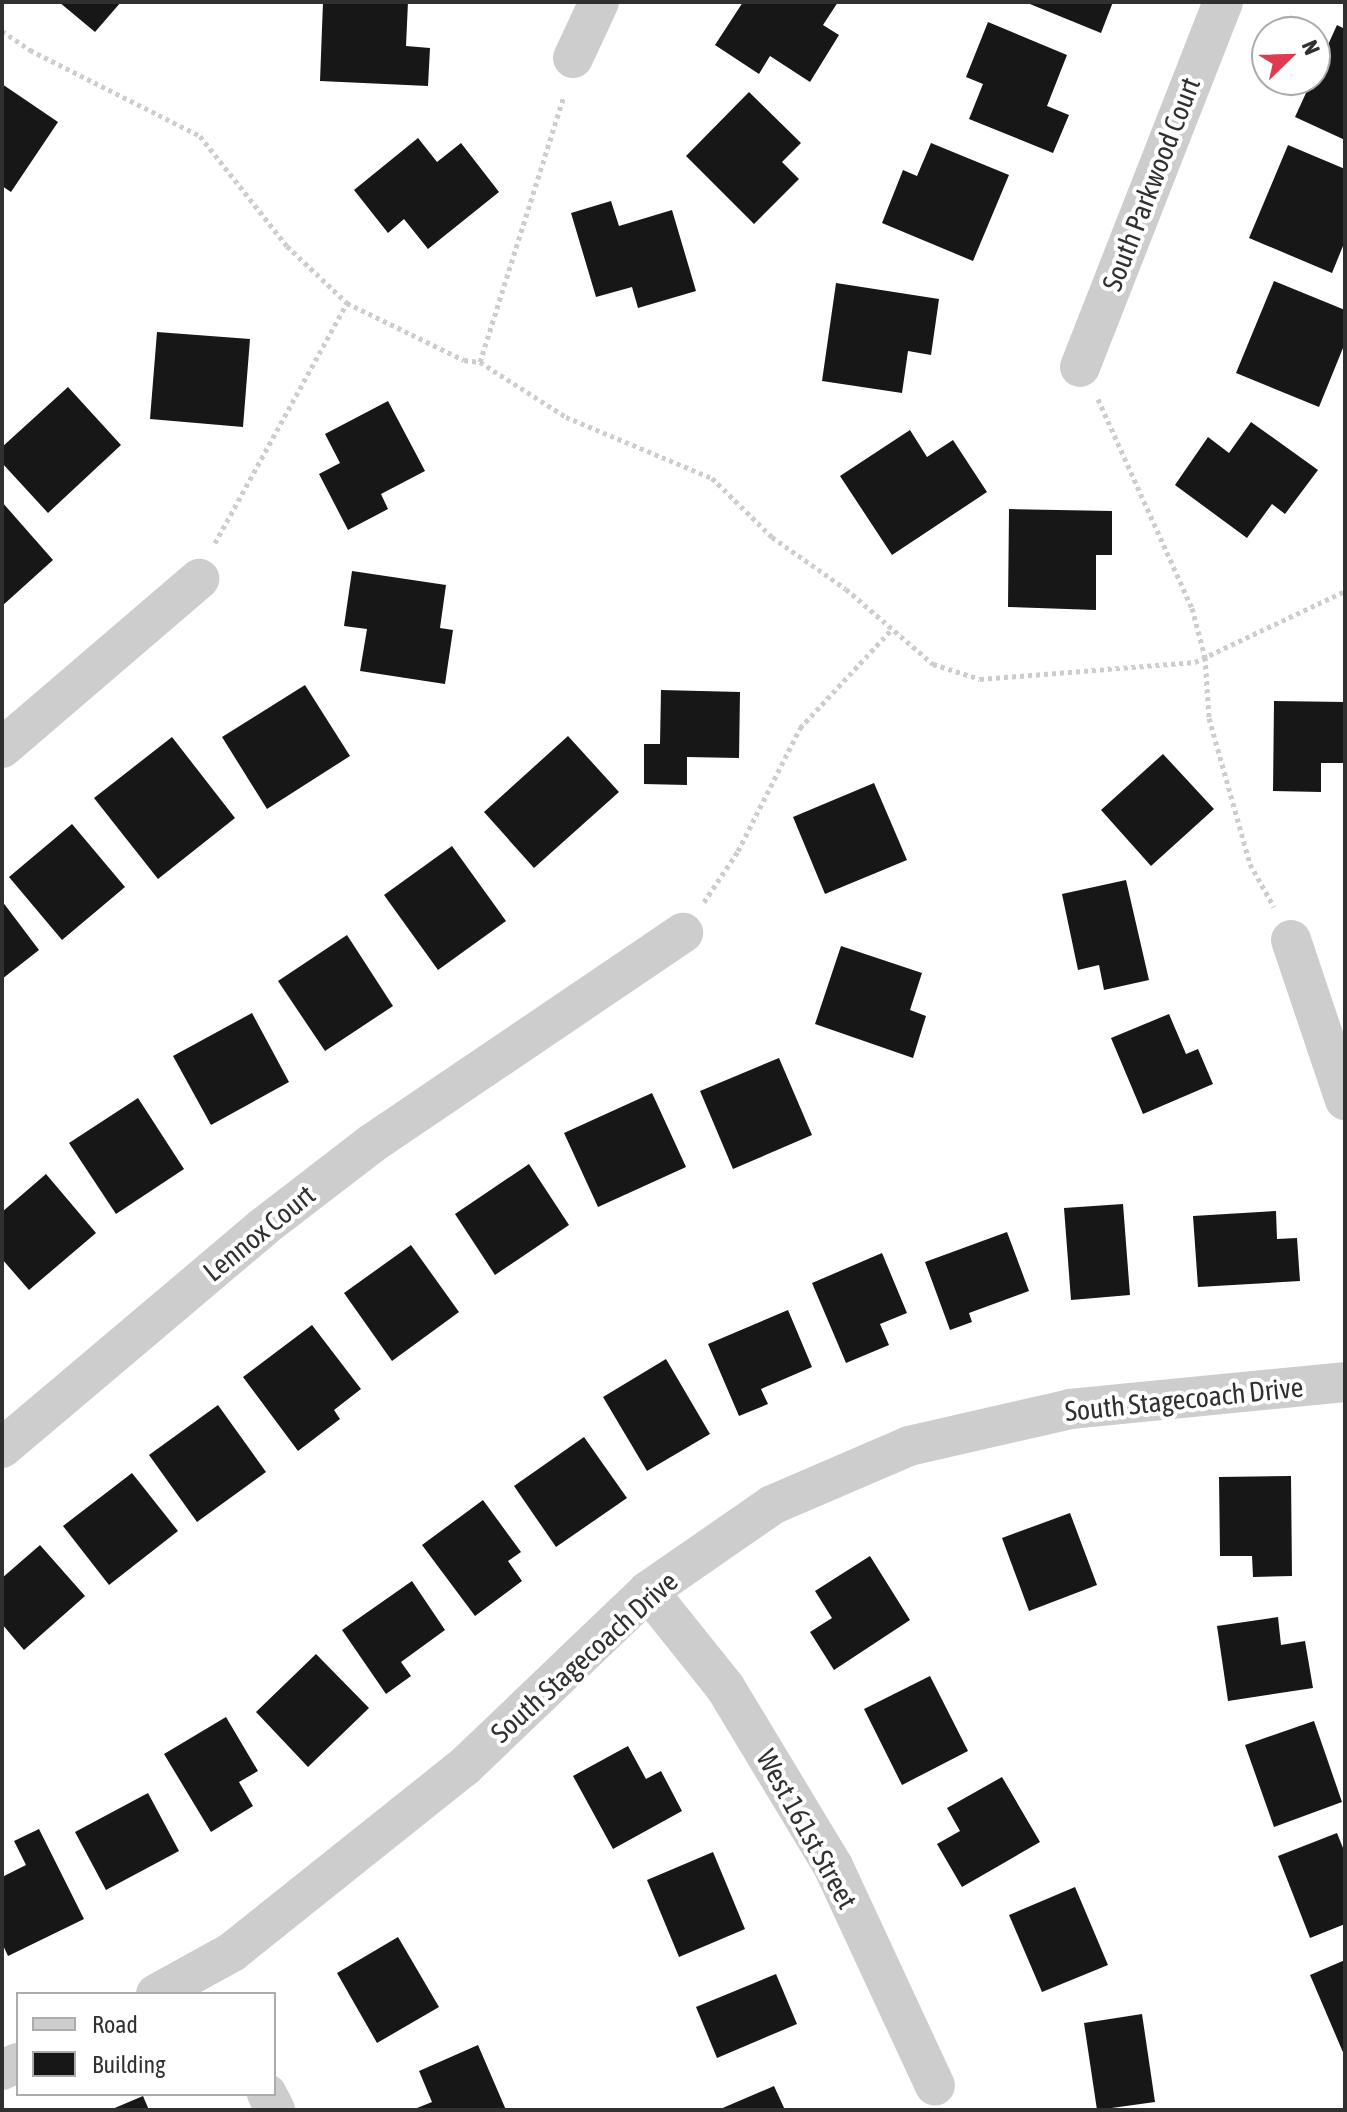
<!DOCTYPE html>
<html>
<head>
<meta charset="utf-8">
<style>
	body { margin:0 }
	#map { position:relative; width:1347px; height:2112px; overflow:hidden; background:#fff; font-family:"Asap Condensed",sans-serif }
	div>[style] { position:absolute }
	.building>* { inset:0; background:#171717 }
	.path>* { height:5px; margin-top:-2.5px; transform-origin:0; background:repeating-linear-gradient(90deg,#cdcdcd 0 4px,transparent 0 8px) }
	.minor>* { height:40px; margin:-20px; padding:0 20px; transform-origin:20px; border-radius:20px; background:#cdcdcd }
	span { translate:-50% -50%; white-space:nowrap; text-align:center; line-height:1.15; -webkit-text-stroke:8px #fff; paint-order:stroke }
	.street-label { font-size:28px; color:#303030 }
	.frame { position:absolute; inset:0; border:4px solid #303030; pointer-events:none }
	.legend { position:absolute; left:16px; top:1992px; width:260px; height:104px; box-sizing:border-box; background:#fff; border:2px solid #acacac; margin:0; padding:10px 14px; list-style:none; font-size:24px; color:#303030 }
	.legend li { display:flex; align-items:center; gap:16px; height:40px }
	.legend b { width:40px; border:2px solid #acacac }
	.north { position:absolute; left:1251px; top:16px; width:80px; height:80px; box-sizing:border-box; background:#fff; border:2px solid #acacac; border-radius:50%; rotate:67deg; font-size:22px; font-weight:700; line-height:32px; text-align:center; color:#303030 }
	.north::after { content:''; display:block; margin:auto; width:28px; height:36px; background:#de3a52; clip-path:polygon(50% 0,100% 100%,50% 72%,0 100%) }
</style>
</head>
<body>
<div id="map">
	<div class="building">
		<i style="clip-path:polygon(59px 2px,121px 2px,95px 32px)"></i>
		<i style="clip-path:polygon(323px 2px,408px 2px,406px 46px,430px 48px,428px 86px,320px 81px)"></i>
		<i style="clip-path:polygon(743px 2px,838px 2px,823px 25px,839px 35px,810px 82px,770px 56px,759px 74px,715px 45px)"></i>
		<i style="clip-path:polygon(1025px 2px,1113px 2px,1101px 33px)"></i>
		<i style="clip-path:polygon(988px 22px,1067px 55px,1047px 106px,1069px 115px,1053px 153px,969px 119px,983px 84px,966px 77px)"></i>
		<i style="clip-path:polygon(1337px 25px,1345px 29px,1345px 140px,1295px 117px)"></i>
		<i style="clip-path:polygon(2px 84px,58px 122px,11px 192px,2px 186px)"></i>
		<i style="clip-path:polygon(749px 92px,801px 143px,782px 162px,799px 179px,754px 224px,686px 156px)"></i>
		<i style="clip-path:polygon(418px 138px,437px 162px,461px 143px,499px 192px,428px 249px,404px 219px,388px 233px,354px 190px)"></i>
		<i style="clip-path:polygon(931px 143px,1009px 175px,973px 261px,882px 223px,903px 170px,917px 176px)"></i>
		<i style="clip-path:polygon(1288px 145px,1345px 169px,1345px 241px,1332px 273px,1249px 238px)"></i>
		<i style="clip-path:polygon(611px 201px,619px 226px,672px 210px,696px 291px,638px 308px,632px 287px,596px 297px,571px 213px)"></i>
		<i style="clip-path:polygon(1274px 281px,1345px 310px,1345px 343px,1319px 407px,1236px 373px)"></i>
		<i style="clip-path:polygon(836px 283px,939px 299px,931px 355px,908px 351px,902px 393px,822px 381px)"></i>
		<i style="clip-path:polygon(157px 332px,250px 339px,243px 427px,150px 419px)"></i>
		<i style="clip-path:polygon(68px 387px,121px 445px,48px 513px,2px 463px,2px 447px)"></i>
		<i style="clip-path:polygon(388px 401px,425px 471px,381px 494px,388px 509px,348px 530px,319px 474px,340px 463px,325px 434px)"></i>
		<i style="clip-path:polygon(1251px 422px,1318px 470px,1285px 514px,1272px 504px,1247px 538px,1175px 485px,1208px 437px,1229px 453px)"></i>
		<i style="clip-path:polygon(910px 430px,927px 457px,953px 440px,987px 492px,892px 555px,840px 476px)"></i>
		<i style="clip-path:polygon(2px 502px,53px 560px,2px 606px)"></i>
		<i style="clip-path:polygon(1009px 509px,1112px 511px,1112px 555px,1096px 555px,1096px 610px,1008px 607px)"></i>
		<i style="clip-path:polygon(352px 571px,446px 585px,440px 628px,453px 630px,445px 684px,360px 671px,367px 629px,344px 626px)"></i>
		<i style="clip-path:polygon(305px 685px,350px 756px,267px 809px,222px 737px)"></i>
		<i style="clip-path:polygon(661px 690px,740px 692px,739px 758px,687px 757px,687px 785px,644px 784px,644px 744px,660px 744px)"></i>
		<i style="clip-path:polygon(1274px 701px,1345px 702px,1345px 763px,1321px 763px,1321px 792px,1273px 791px)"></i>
		<i style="clip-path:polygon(568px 736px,619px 792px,534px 868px,484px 812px)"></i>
		<i style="clip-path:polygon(172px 737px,235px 818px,158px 879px,94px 798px)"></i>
		<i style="clip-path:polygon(1163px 754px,1214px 809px,1151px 866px,1101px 810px)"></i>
		<i style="clip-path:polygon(874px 783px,907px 860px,825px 894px,793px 817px)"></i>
		<i style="clip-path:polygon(72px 824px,125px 887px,62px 940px,9px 877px)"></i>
		<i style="clip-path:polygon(452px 846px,506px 921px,438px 970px,384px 895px)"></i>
		<i style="clip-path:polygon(1126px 880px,1149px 980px,1104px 990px,1099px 965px,1078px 970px,1062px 894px)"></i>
		<i style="clip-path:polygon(2px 901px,39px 950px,2px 979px)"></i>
		<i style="clip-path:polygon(347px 935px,393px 1006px,325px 1051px,278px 981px)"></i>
		<i style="clip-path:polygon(841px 946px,922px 973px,910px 1010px,926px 1016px,913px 1058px,815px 1024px)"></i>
		<i style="clip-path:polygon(252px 1013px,289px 1082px,211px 1125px,173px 1056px)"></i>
		<i style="clip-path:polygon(1169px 1014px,1186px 1054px,1198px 1049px,1213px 1084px,1143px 1114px,1111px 1038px)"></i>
		<i style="clip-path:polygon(779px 1058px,812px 1135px,733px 1169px,700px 1091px)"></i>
		<i style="clip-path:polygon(652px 1093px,686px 1167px,598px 1207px,564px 1133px)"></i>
		<i style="clip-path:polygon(138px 1098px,184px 1169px,116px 1214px,69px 1143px)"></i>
		<i style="clip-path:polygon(529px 1164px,569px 1225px,495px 1275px,455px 1214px)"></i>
		<i style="clip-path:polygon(46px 1174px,96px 1233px,29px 1290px,2px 1259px,2px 1212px)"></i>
		<i style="clip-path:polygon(1123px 1204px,1130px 1295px,1071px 1300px,1064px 1208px)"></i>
		<i style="clip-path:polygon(1276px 1211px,1277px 1239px,1297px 1238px,1300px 1281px,1198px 1287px,1193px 1216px)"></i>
		<i style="clip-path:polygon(1007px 1232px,1029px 1291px,969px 1313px,972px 1322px,950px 1330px,925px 1262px)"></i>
		<i style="clip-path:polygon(411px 1245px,459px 1312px,392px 1361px,344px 1293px)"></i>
		<i style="clip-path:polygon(882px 1253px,907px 1313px,880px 1324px,889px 1345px,846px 1363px,812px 1283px)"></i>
		<i style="clip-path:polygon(788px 1310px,812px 1367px,761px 1389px,768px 1404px,739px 1416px,708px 1344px)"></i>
		<i style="clip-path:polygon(312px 1325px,361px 1389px,334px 1410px,340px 1419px,298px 1451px,243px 1377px)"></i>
		<i style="clip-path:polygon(666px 1359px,710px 1434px,647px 1471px,603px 1397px)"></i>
		<i style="clip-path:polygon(218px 1405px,266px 1472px,197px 1522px,149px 1455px)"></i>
		<i style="clip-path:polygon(584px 1437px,627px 1498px,556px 1547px,514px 1486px)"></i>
		<i style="clip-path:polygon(132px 1473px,178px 1531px,109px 1585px,63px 1526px)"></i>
		<i style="clip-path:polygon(1291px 1476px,1292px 1576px,1253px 1577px,1252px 1556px,1220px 1556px,1219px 1477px)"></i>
		<i style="clip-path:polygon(483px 1500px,521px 1552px,508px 1561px,522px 1581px,475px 1616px,422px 1545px)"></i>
		<i style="clip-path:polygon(1070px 1513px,1097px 1585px,1029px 1611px,1002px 1538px)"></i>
		<i style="clip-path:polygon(40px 1545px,85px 1596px,24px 1650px,2px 1624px,2px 1578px)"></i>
		<i style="clip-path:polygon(870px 1556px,910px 1620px,834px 1670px,810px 1632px,832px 1618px,815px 1591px)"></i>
		<i style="clip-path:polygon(412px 1581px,445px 1630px,401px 1662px,411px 1676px,386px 1694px,342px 1630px)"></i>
		<i style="clip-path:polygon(1278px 1617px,1281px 1645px,1305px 1641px,1313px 1688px,1228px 1701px,1217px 1626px)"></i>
		<i style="clip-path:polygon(316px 1654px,369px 1708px,308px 1767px,256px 1712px)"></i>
		<i style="clip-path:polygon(930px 1676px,968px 1751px,902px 1785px,864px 1709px)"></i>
		<i style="clip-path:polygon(226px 1717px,258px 1771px,239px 1782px,253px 1806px,211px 1832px,164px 1754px)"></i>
		<i style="clip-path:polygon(1314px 1721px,1342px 1802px,1274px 1827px,1245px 1745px)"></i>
		<i style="clip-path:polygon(628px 1746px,646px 1779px,661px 1771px,682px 1811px,613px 1849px,573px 1776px)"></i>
		<i style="clip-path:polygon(1002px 1777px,1040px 1842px,962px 1887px,937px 1844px,960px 1831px,947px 1808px)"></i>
		<i style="clip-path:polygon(148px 1793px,179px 1851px,106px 1890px,75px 1832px)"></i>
		<i style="clip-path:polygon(39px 1829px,84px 1919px,8px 1956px,2px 1943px,2px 1877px,26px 1865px,14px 1841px)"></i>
		<i style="clip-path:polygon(1337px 1833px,1345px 1853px,1345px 1924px,1310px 1938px,1278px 1856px)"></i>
		<i style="clip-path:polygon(713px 1852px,745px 1929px,679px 1957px,647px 1880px)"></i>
		<i style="clip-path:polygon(1075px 1887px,1108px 1965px,1042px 1992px,1009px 1915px)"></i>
		<i style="clip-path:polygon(398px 1937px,439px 2007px,377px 2043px,337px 1973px)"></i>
		<i style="clip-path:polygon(1345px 1960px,1345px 2057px,1310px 1975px)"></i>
		<i style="clip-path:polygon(776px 1974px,797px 2024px,717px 2058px,696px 2007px)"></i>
		<i style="clip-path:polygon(1142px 2014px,1155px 2102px,1097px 2110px,1084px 2023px)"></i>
		<i style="clip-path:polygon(478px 2045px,506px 2110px,412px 2110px,432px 2102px,419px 2071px)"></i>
		<i style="clip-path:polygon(774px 2086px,785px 2110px,718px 2110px)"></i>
		<i style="clip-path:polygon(143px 2096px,149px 2110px,110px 2110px)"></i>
	</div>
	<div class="path">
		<i style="left:2px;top:31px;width:34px;rotate:34deg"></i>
		<i style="left:30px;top:50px;width:191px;rotate:26.8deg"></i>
		<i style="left:200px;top:136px;width:140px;rotate:51.7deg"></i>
		<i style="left:287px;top:246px;width:83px;rotate:43.5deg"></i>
		<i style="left:347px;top:303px;width:130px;rotate:26deg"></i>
		<i style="left:464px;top:360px;width:16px;rotate:7deg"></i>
		<i style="left:480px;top:362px;width:102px;rotate:32.6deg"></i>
		<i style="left:566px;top:417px;width:158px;rotate:22.7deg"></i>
		<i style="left:712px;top:478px;width:84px;rotate:44.5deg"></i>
		<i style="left:772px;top:537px;width:90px;rotate:35.1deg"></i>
		<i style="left:846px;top:589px;width:115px;rotate:40.8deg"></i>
		<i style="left:933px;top:664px;width:49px;rotate:17.7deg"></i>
		<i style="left:980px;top:679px;width:216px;rotate:-4.5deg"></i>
		<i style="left:1195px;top:662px;width:166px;rotate:-25.3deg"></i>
		<i style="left:480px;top:362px;width:279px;rotate:-72.5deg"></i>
		<i style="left:1098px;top:399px;width:229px;rotate:65.8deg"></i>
		<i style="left:1192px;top:608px;width:51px;rotate:75.1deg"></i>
		<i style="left:1205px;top:657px;width:61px;rotate:86.2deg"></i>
		<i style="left:1209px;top:718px;width:152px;rotate:74.3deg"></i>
		<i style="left:1250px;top:864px;width:49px;rotate:60.8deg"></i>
		<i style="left:215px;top:543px;width:274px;rotate:-61.2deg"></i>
		<i style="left:704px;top:902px;width:61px;rotate:-56.3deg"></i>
		<i style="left:738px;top:851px;width:138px;rotate:-63.2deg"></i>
		<i style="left:800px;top:728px;width:135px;rotate:-47.1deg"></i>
	</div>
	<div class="minor">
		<i style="left:573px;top:58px;width:62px;rotate:-65.1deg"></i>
		<i style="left:1080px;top:367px;width:392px;rotate:-68.6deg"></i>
		<i style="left:2px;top:748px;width:260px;rotate:-40.6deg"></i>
		<i style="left:1291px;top:940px;width:169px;rotate:71.4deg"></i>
		<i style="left:2px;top:1448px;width:341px;rotate:-40.2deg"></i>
		<i style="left:262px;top:1228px;width:138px;rotate:-37.6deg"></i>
		<i style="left:371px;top:1144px;width:377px;rotate:-34.1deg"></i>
		<i style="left:648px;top:1591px;width:123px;rotate:51.3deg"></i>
		<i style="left:725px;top:1687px;width:209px;rotate:58.9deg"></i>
		<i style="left:833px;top:1866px;width:242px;rotate:65.1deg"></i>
		<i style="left:156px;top:1994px;width:87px;rotate:-28.9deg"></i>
		<i style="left:232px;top:1952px;width:297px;rotate:-38.6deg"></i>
		<i style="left:464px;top:1767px;width:255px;rotate:-43.7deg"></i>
		<i style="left:648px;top:1591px;width:151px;rotate:-34.7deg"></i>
		<i style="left:772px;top:1505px;width:149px;rotate:-23.3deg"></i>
		<i style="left:909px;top:1446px;width:165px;rotate:-12.9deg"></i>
		<i style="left:1070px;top:1409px;width:276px;rotate:-5.6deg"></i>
		<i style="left:2px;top:2070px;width:17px;rotate:-24deg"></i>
		<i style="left:267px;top:2094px;width:18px;rotate:63deg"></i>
	</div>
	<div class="street-label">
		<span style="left:1151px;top:184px;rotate:-69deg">South Parkwood Court</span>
		<span style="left:259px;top:1233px;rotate:-39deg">Lennox Court</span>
		<span style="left:1184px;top:1399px;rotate:-6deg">South Stagecoach Drive</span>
		<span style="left:584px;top:1657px;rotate:-42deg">South Stagecoach Drive</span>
		<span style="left:807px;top:1829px;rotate:61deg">West 161st Street</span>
	</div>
	<div class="frame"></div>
	<ul class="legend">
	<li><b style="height:10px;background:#cdcdcd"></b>Road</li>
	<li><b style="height:22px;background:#171717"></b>Building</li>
	</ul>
	<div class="north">N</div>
</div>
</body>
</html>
